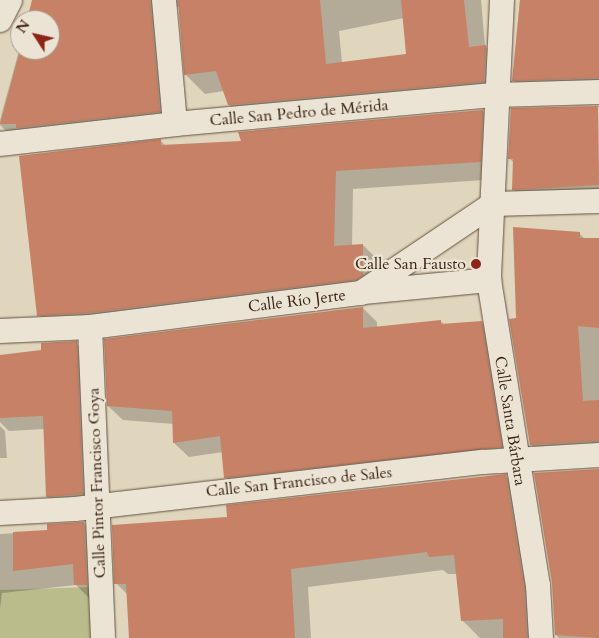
<!DOCTYPE html>
<html>
<head>
<meta charset="utf-8">
<style>
	body { margin:0 }
	#map { position:relative; width:599px; height:638px; overflow:hidden; background:#e0d6bd; font-family:Cardo,serif }
	div>[style] { position:absolute }
	.green>* { inset:0; background:#babc8c }
	.shadow>* { inset:0; background:#0003 }
	.building>* { inset:0; background:#c68167 }
	.roads { filter:drop-shadow(0 0 1px #644f3e) drop-shadow(0 0 1px #644f3e) }
	.minor>* { height:24px; margin:-12px; padding:0 12px; transform-origin:12px; border-radius:12px; background:#ebe4d4 }
	.dots>* { width:14px; height:14px; translate:-50% -50%; box-sizing:border-box; border:2px solid #ebe4d4; border-radius:50% }
	span { translate:-50% -50%; white-space:nowrap; text-align:center; line-height:1.15; -webkit-text-stroke:4.5px #ebe4d4; paint-order:stroke }
	.street-label { font-size:16px; color:#3b2213 }
	.poi-label { font-size:16px; color:#3b2213 }
	.right { translate:-100% -50%; text-align:right }
	.north { position:absolute; left:10px; top:10px; width:50px; height:50px; box-sizing:border-box; background:#ebe4d4; border:1px solid #a59687; border-radius:50%; rotate:305deg; font-size:14px; font-weight:700; line-height:20px; text-align:center; color:#3b2213 }
	.north::after { content:''; display:block; margin:auto; width:18px; height:22px; background:#8f2418; clip-path:polygon(50% 0,100% 100%,50% 72%,0 100%) }
</style>
</head>
<body>
<div id="map">
	<div class="green">
		<i style="clip-path:polygon(91px 587px,93px 638px,0 638px,0 590px)"></i>
	</div>
	<div class="shadow">
		<i style="clip-path:polygon(evenodd,33px 0,481px 0,485px 46px,505px 66px,503px 101px,248px 124px,229px 105px,224px 91px,205px 94px,186px 75px,180px 6px,174px 8px,178px 130px,18px 143px,0 125px,0 120px,20px 47px,20px 50px,50px 50px,50px 20px,27px 20px,33px 0,404px 18px,407px 56px,342px 63px,339px 31px,404px 18px)"></i>
		<i style="clip-path:polygon(520px 0,599px 0,599px 97px,532px 99px,513px 80px)"></i>
		<i style="clip-path:polygon(598px 107px,599px 200px,527px 203px,513px 189px,514px 163px,510px 159px)"></i>
		<i style="clip-path:polygon(483px 111px,500px 129px,498px 179px,353px 189px,352px 246px,363px 245px,381px 263px,381px 293px,56px 333px,39px 315px,161px 141px,166px 146px,243px 142px)"></i>
		<i style="clip-path:polygon(579px 233px,585px 239px,599px 240px,599px 456px,546px 460px,531px 445px,518px 319px)"></i>
		<i style="clip-path:polygon(363px 308px,377px 322px,377px 328px,440px 321px,445px 325px,481px 322px,496px 337px,516px 461px,239px 492px,225px 477px,223px 452px,189px 457px,174px 443px,174px 424px,123px 420px,108px 406px)"></i>
		<i style="clip-path:polygon(76px 343px,90px 356px,96px 507px,60px 509px,47px 496px,44px 429px,9px 431px,0 422px,0 356px,43px 351px)"></i>
		<i style="clip-path:polygon(0 426px,5px 431px,7px 458px,0 458px)"></i>
		<i style="clip-path:polygon(599px 470px,599px 638px,559px 638px,556px 635px,553px 583px)"></i>
		<i style="clip-path:polygon(506px 476px,524px 494px,543px 638px,480px 638px,462px 620px,457px 574px,448px 574px,443px 570px,308px 587px,311px 638px,131px 638px,128px 595px,116px 583px,228px 518px)"></i>
		<i style="clip-path:polygon(84px 523px,103px 542px,95px 604px,76px 585px,2px 593px,0 609px,0 534px,48px 531px)"></i>
	</div>
	<div class="building">
		<i style="clip-path:polygon(32px 0,150px 0,160px 112px,16px 128px,16px 124px,0 124px,20px 50px,50px 50px,50px 20px,27px 20px)"></i>
		<i style="clip-path:polygon(178px 0,320px 0,326px 64px,406px 54px,401px 0,464px 0,469px 47px,486px 45px,484px 82px,228px 105px,216px 71px,184px 75px)"></i>
		<i style="clip-path:polygon(520px 0,599px 0,599px 78px,512px 81px)"></i>
		<i style="clip-path:polygon(598px 106px,599px 185px,512px 190px,513px 159px,508px 159px,511px 108px)"></i>
		<i style="clip-path:polygon(483px 110px,481px 162px,336px 171px,334px 246px,363px 244px,363px 275px,356px 280px,89px 313px,37px 316px,19px 156px,161px 139px,161px 145px,241px 141px,238px 132px)"></i>
		<i style="clip-path:polygon(513px 227px,580px 232px,580px 238px,599px 238px,599px 328px,578px 326px,583px 401px,599px 400px,599px 441px,530px 445px,509px 319px,516px 318px)"></i>
		<i style="clip-path:polygon(363px 307px,363px 328px,441px 320px,441px 324px,482px 321px,502px 447px,224px 478px,220px 436px,173px 443px,172px 411px,107px 406px,104px 339px)"></i>
		<i style="clip-path:polygon(77px 341px,83px 494px,46px 497px,43px 416px,0 418px,0 355px,41px 350px,41px 343px)"></i>
		<i style="clip-path:polygon(599px 469px,599px 638px,555px 635px,552px 583px,534px 473px)"></i>
		<i style="clip-path:polygon(506px 474px,524px 586px,527px 638px,503px 638px,503px 619px,461px 621px,454px 555px,429px 557px,427px 552px,291px 569px,295px 638px,129px 638px,126px 584px,114px 584px,112px 525px,227px 517px,226px 505px)"></i>
		<i style="clip-path:polygon(84px 522px,87px 585px,74px 585px,73px 564px,13px 571px,13px 532px,47px 530px,47px 524px)"></i>
	</div>
	<div class="roads">
		<div class="minor">
			<i style="left:164px;top:0;width:124px;rotate:84.9deg"></i>
			<i style="left:502px;top:0;width:280px;rotate:92.7deg"></i>
			<i style="left:489px;top:280px;width:309px;rotate:80.9deg"></i>
			<i style="left:538px;top:585px;width:53px;rotate:86.8deg"></i>
			<i style="left:0;top:20px;width:22px;rotate:-63deg"></i>
			<i style="left:0;top:144px;width:176px;rotate:-6.5deg"></i>
			<i style="left:175px;top:124px;width:322px;rotate:-5.2deg"></i>
			<i style="left:496px;top:95px;width:103px;rotate:-1.7deg"></i>
			<i style="left:365px;top:292px;width:125px;rotate:-5.5deg"></i>
			<i style="left:90px;top:327px;width:311px;rotate:87.6deg"></i>
			<i style="left:0;top:331px;width:90px;rotate:-2.5deg"></i>
			<i style="left:90px;top:327px;width:273px;rotate:-7.2deg"></i>
			<i style="left:361px;top:293px;width:159px;rotate:-34deg"></i>
			<i style="left:493px;top:204px;width:106px;rotate:-1.6deg"></i>
			<i style="left:0;top:513px;width:75px;rotate:-3.1deg"></i>
			<i style="left:75px;top:509px;width:411px;rotate:-6.6deg"></i>
			<i style="left:483px;top:462px;width:116px;rotate:-3.5deg"></i>
		</div>
	</div>
	<div class="dots">
		<i style="left:476px;top:264px;background:#8f2418"></i>
	</div>
	<div class="street-label">
		<span style="left:299px;top:113px;rotate:-5deg">Calle San Pedro de Mérida</span>
		<span style="left:297px;top:301px;rotate:-7deg">Calle Río Jerte</span>
		<span style="left:510px;top:421px;rotate:81deg">Calle Santa Bárbara</span>
		<span style="left:299px;top:482px;rotate:-6deg">Calle San Francisco de Sales</span>
		<span style="left:97px;top:483px;rotate:-92deg">Calle Pintor Francisco Goya</span>
	</div>
	<div class="poi-label">
		<span class="right" style="left:466px;top:264px">Calle San Fausto</span>
	</div>
	<div class="north">N</div>
</div>
</body>
</html>
